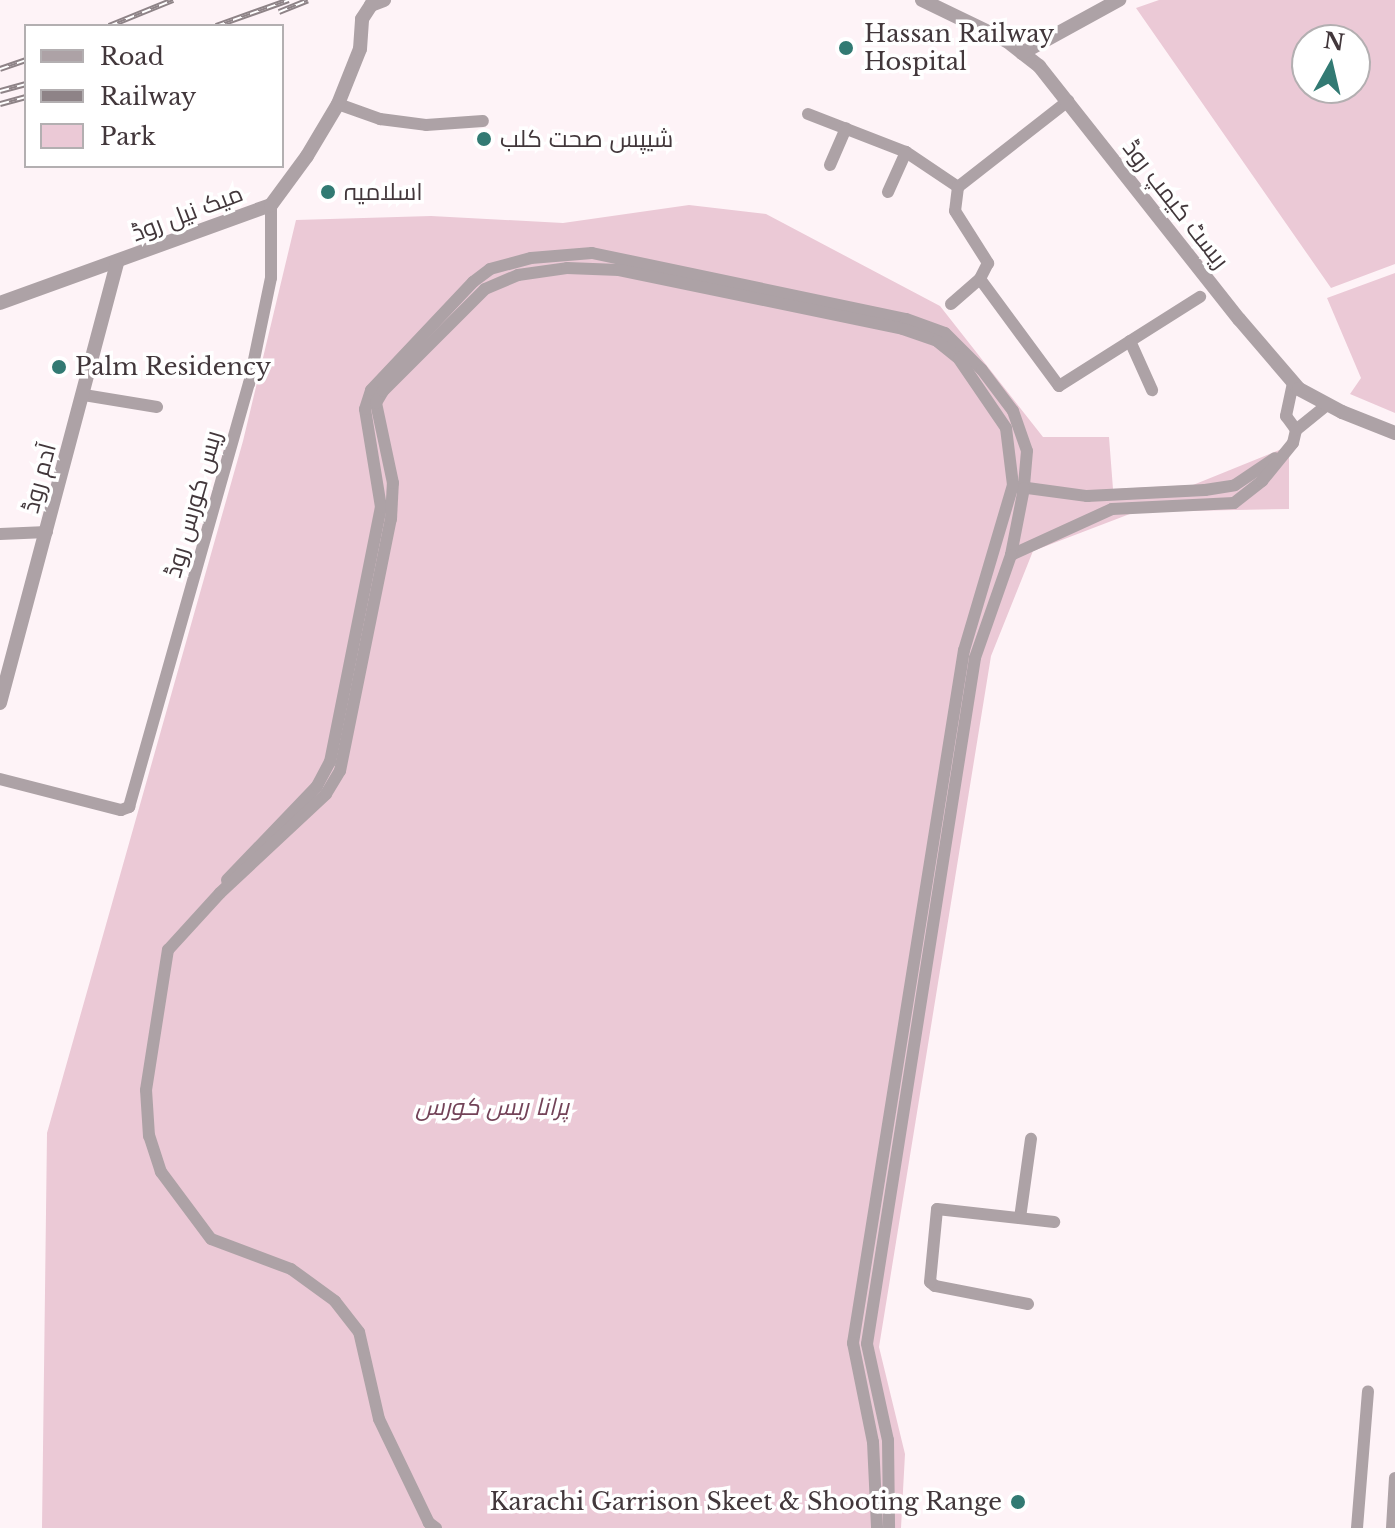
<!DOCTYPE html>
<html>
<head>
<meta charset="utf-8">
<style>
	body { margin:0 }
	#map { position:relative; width:1395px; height:1528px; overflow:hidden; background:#fef3f7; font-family:"Libre Baskerville",Cairo,serif }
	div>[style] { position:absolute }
	.green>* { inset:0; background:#ebc9d6 }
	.minor>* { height:12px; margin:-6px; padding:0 6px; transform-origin:6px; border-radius:6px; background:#ada2a6 }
	.tertiary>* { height:14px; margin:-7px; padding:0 7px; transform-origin:7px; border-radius:7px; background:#ada2a6 }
	.rail>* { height:6px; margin-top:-3px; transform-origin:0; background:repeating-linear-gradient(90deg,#fff 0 9px,#8e8387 0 18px); box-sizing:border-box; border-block:2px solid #8e8387 }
	.dots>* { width:22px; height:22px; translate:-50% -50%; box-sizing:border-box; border:4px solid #fff; border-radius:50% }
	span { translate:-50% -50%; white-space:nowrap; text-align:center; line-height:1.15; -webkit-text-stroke:7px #fff; paint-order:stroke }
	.poi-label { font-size:24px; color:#42373b }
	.left { translate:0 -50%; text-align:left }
	.right { translate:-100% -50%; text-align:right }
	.street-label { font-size:24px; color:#42373b }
	.park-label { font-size:24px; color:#734358; font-style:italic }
	.legend { position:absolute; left:24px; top:24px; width:260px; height:144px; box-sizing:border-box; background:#fff; border:2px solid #b3afb1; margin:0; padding:10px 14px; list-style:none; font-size:24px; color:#42373b }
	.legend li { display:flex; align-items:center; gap:16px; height:40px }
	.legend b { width:40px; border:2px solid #b3afb1 }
	.north { position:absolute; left:1291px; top:24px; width:80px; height:80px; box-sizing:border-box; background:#fff; border:2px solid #b3afb1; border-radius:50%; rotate:8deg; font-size:22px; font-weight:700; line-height:32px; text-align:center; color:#42373b }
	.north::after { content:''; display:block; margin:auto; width:28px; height:36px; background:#327a73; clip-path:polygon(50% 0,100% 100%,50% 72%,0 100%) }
</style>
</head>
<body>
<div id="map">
	<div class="green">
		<i style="clip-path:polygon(evenodd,1159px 0,1395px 0,1395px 264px,1331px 288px,1136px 8px,1159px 0,1307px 40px,1355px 40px,1355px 88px,1307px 88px,1307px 40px)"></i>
		<i style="clip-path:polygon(689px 205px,766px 214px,940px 306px,1043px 437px,1109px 437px,1113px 489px,1193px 485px,1289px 446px,1289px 509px,1135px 512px,1033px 551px,991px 656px,879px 1347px,905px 1454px,901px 1528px,42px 1528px,47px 1133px,243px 441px,296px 220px,431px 216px,563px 223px)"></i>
		<i style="clip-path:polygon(1395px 273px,1395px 413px,1350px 394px,1361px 378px,1327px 298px)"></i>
	</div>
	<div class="minor">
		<i style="left:338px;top:104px;width:45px;rotate:19.7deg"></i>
		<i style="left:380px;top:119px;width:46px;rotate:7.4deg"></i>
		<i style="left:426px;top:125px;width:57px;rotate:-4deg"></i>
		<i style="left:808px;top:114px;width:105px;rotate:21.2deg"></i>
		<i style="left:906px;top:152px;width:63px;rotate:33.9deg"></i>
		<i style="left:958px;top:187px;width:140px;rotate:-38deg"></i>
		<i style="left:830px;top:165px;width:40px;rotate:-66.6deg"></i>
		<i style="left:958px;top:187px;width:24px;rotate:97deg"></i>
		<i style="left:955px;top:211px;width:62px;rotate:57.6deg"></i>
		<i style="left:988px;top:263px;width:18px;rotate:117deg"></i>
		<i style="left:980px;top:279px;width:133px;rotate:53.6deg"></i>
		<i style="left:1059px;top:386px;width:167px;rotate:-32.3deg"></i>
		<i style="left:888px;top:192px;width:44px;rotate:-65.8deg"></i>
		<i style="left:951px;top:304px;width:38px;rotate:-41deg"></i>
		<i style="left:1130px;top:341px;width:54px;rotate:65.8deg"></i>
		<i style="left:1293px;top:383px;width:34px;rotate:102deg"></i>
		<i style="left:1286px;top:416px;width:17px;rotate:54deg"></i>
		<i style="left:84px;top:395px;width:74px;rotate:9.3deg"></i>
		<i style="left:1020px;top:487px;width:68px;rotate:7.7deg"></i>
		<i style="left:1087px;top:496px;width:118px;rotate:-2.9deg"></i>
		<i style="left:1205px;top:490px;width:30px;rotate:-9deg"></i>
		<i style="left:1235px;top:485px;width:48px;rotate:-34deg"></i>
		<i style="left:0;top:534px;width:47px;rotate:-2.4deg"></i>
		<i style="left:1011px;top:555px;width:111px;rotate:-24.5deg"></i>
		<i style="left:1112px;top:509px;width:122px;rotate:-2.8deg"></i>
		<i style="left:1234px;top:503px;width:36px;rotate:-38deg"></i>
		<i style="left:1262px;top:481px;width:49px;rotate:-50.8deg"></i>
		<i style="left:1293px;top:443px;width:13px;rotate:-77deg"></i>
		<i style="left:1296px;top:430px;width:40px;rotate:-39deg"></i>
		<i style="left:0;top:779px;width:125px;rotate:14.4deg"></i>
		<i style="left:121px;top:810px;width:9px;rotate:-21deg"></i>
		<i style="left:129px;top:807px;width:440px;rotate:-74.2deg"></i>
		<i style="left:249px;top:384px;width:108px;rotate:-78.3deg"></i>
		<i style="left:271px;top:278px;width:73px;rotate:-90deg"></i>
		<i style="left:227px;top:880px;width:130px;rotate:-46.2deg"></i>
		<i style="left:317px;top:786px;width:27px;rotate:-62deg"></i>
		<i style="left:330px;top:762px;width:260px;rotate:-78.7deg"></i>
		<i style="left:381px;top:507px;width:99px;rotate:-99.3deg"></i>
		<i style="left:365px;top:409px;width:20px;rotate:-72deg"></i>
		<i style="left:371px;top:390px;width:149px;rotate:-46.6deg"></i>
		<i style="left:473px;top:282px;width:21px;rotate:-37deg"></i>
		<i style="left:490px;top:269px;width:42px;rotate:-15deg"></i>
		<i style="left:531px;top:258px;width:61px;rotate:-4.7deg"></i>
		<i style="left:592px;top:253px;width:321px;rotate:11.9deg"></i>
		<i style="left:906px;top:319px;width:41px;rotate:19.7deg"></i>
		<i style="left:945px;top:333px;width:52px;rotate:45deg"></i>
		<i style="left:982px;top:370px;width:51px;rotate:52.9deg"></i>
		<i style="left:1013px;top:411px;width:42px;rotate:70.7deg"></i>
		<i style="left:1027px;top:451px;width:37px;rotate:95deg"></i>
		<i style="left:1024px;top:488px;width:68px;rotate:101deg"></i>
		<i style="left:1011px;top:555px;width:109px;rotate:109.3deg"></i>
		<i style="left:975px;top:658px;width:694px;rotate:98.95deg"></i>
		<i style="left:867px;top:1344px;width:98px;rotate:77.7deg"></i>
		<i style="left:888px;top:1440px;width:88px;rotate:89.3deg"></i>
		<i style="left:1020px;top:1218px;width:80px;rotate:-82.1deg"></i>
		<i style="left:1028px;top:1304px;width:95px;rotate:-169deg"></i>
		<i style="left:935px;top:1286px;width:6px;rotate:-141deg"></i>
		<i style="left:930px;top:1282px;width:73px;rotate:-84.5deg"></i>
		<i style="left:937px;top:1209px;width:118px;rotate:6.3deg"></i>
		<i style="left:436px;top:1528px;width:9px;rotate:-144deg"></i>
		<i style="left:429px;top:1523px;width:115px;rotate:-115.7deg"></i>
		<i style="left:379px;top:1419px;width:89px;rotate:-102.9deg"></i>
		<i style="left:359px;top:1332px;width:39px;rotate:-128deg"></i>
		<i style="left:335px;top:1301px;width:54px;rotate:-144deg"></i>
		<i style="left:291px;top:1269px;width:85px;rotate:-159.4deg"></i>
		<i style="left:211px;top:1239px;width:84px;rotate:-126.7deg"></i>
		<i style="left:161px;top:1172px;width:38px;rotate:-108deg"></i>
		<i style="left:149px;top:1136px;width:46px;rotate:-93.7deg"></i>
		<i style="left:146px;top:1090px;width:142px;rotate:-81.1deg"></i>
		<i style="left:168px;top:950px;width:77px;rotate:-47.6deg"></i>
		<i style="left:220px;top:893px;width:145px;rotate:-43deg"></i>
		<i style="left:326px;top:794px;width:27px;rotate:-59deg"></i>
		<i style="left:340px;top:771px;width:257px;rotate:-78.6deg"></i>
		<i style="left:391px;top:519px;width:36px;rotate:-87deg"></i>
		<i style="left:393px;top:483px;width:82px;rotate:-102deg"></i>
		<i style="left:376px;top:403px;width:14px;rotate:-60deg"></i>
		<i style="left:383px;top:391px;width:144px;rotate:-45deg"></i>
		<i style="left:485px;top:289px;width:36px;rotate:-23deg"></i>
		<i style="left:518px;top:275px;width:49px;rotate:-8.1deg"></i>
		<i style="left:567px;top:268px;width:52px;rotate:2.2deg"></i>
		<i style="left:619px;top:270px;width:290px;rotate:11.7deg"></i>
		<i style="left:903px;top:329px;width:36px;rotate:19deg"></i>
		<i style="left:937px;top:341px;width:28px;rotate:39deg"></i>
		<i style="left:959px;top:359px;width:83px;rotate:55.7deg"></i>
		<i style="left:1006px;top:428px;width:57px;rotate:83deg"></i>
		<i style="left:1013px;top:485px;width:172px;rotate:106.5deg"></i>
		<i style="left:964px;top:650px;width:702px;rotate:99.1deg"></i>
		<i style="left:853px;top:1343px;width:101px;rotate:78.6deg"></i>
		<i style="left:873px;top:1442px;width:86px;rotate:87.3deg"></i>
		<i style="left:1357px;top:1528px;width:137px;rotate:-85.4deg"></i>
		<i style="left:1392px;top:1528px;width:50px;rotate:-86.6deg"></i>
	</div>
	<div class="tertiary">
		<i style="left:922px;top:0;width:94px;rotate:25.8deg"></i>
		<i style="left:1007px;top:41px;width:41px;rotate:38deg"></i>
		<i style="left:1039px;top:66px;width:323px;rotate:51.7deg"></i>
		<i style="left:1239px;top:319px;width:92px;rotate:49.4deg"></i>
		<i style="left:1299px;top:389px;width:49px;rotate:28.1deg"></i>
		<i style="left:1342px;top:412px;width:57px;rotate:21.6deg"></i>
		<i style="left:1022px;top:53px;width:111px;rotate:-28.7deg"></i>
		<i style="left:0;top:303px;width:288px;rotate:-19.9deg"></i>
		<i style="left:271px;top:205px;width:61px;rotate:-53.7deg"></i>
		<i style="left:307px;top:156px;width:61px;rotate:-59.2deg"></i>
		<i style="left:338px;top:104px;width:59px;rotate:-68.2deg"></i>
		<i style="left:360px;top:49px;width:30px;rotate:-86deg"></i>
		<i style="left:362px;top:19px;width:17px;rotate:-57deg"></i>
		<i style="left:371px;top:5px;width:14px;rotate:-21deg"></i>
		<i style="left:0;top:703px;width:455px;rotate:-75.1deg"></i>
	</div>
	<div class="rail">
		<i style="left:279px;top:12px;width:31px;rotate:-22deg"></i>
		<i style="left:109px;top:26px;width:69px;rotate:-22.1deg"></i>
		<i style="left:216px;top:26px;width:77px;rotate:-19.6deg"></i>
		<i style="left:0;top:69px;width:28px;rotate:-19deg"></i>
		<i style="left:0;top:91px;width:27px;rotate:-15deg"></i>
		<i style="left:0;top:104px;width:27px;rotate:-15deg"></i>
	</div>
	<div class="dots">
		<i style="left:846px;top:48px;background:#327a73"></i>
		<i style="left:484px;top:139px;background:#327a73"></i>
		<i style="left:328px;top:192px;background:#327a73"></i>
		<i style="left:59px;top:367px;background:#327a73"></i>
		<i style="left:1018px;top:1502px;background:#327a73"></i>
	</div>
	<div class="poi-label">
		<span class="left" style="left:864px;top:48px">Hassan Railway<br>Hospital</span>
		<span class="left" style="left:500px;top:139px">شیپس صحت کلب</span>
		<span class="left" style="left:344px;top:192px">اسلامیہ</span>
		<span class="left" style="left:75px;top:367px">Palm Residency</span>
		<span class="right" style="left:1002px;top:1502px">Karachi Garrison Skeet &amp; Shooting Range</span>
	</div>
	<div class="street-label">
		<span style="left:1176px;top:204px;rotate:52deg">ریسٹ کیمپ روڈ</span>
		<span style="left:187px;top:213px;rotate:-21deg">میک نیل روڈ</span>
		<span style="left:39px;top:478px;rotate:-75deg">آدم روڈ</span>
		<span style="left:193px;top:504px;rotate:-74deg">ریس کورس روڈ</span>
	</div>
	<div class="park-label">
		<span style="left:492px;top:1107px">پرانا ریس کورس</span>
	</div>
	<ul class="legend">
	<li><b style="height:10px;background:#ada2a6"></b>Road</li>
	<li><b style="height:10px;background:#8e8387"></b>Railway</li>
	<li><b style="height:22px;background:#ebc9d6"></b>Park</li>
	</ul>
	<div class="north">N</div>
</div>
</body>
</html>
